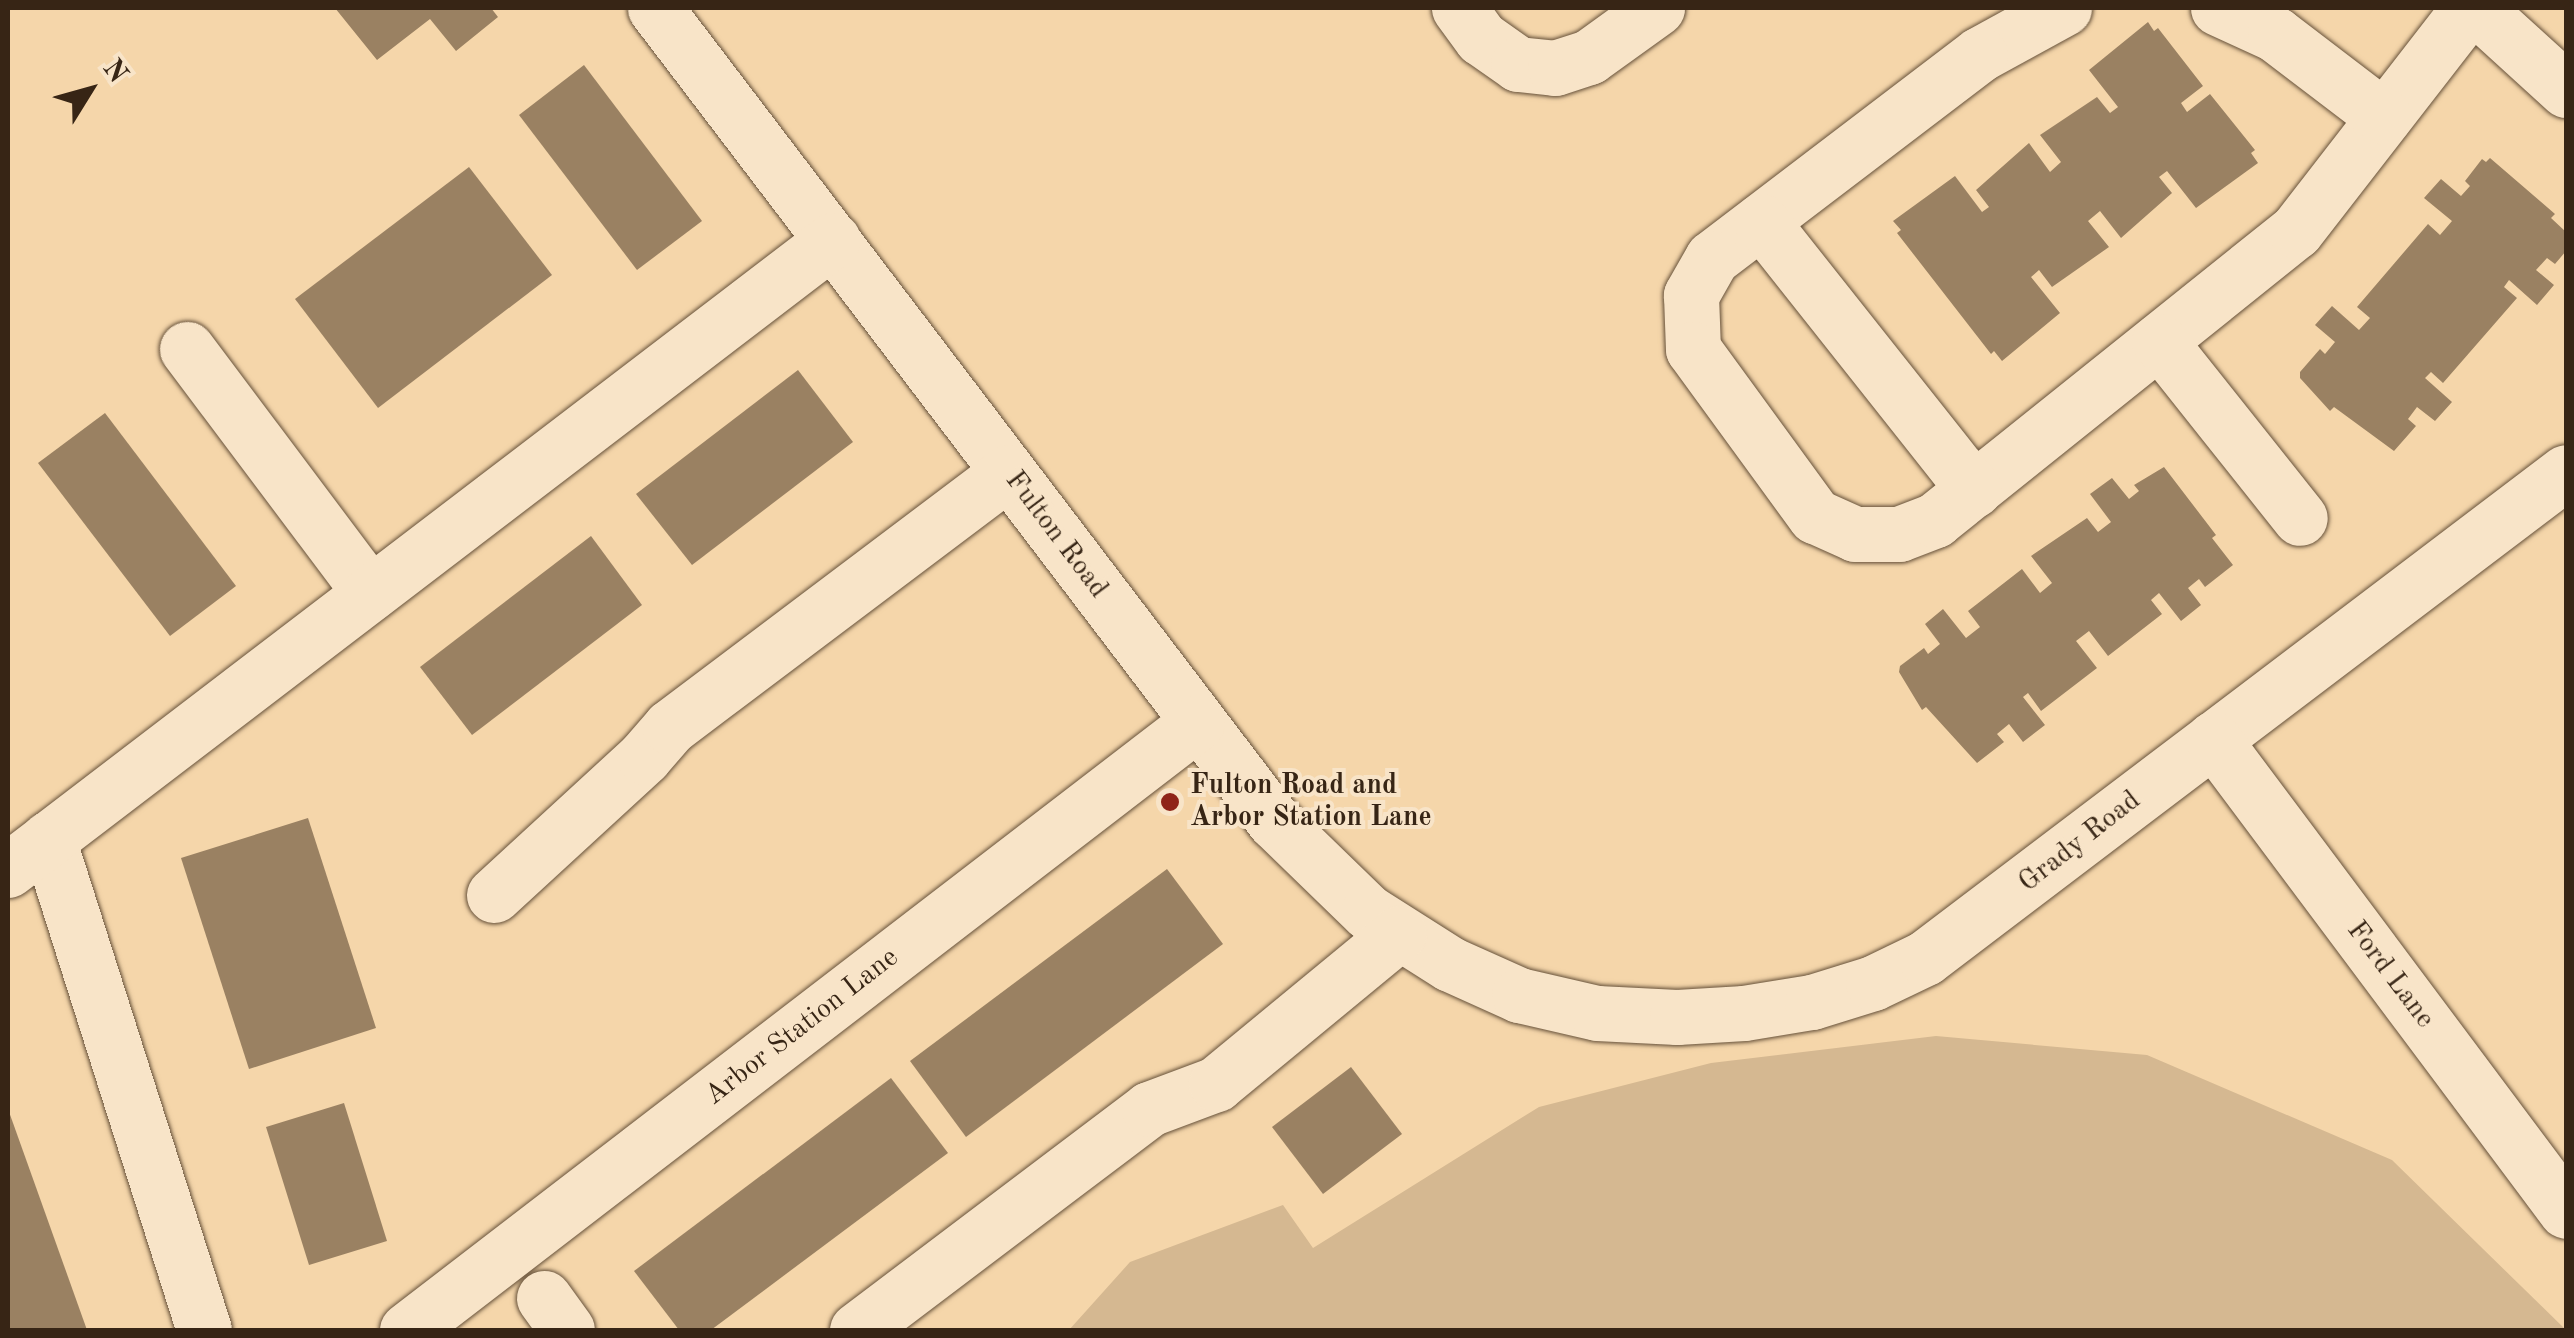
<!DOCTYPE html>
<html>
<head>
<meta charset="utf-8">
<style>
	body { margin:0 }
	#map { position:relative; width:2574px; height:1338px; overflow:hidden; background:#f5d6aa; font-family:"Old Standard TT",serif }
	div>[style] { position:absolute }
	.green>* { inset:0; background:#d5b891 }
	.building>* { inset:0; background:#9a8162 }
	.roads { filter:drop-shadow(0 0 2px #66513a) drop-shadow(0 0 2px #66513a) }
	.minor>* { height:55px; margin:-27.5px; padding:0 27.5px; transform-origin:27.5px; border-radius:27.5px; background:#f8e4c8 }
	.dots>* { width:28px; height:28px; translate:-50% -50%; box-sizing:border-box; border:5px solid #f8e4c8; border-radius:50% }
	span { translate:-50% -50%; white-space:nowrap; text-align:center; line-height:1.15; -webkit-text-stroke:8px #f8e4c8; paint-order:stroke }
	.street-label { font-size:28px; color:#372515 }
	.poi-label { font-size:28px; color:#372515; font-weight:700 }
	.left { translate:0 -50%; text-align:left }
	.frame { position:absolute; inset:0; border:10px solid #372515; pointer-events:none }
	.north { position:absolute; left:40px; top:40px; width:100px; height:100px; -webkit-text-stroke:8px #f8e4c8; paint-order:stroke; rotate:53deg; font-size:28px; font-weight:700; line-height:40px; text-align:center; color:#372515 }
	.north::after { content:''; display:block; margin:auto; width:35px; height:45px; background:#372515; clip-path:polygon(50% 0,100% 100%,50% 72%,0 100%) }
</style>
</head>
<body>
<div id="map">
	<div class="green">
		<i style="clip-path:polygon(1936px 1036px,2147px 1055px,2392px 1160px,2566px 1330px,1069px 1330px,1130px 1262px,1283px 1205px,1313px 1248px,1539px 1107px,1711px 1063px)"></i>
	</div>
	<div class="building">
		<i style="clip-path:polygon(335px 8px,491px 8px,498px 17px,456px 51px,430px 19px,377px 60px)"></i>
		<i style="clip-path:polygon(2148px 22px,2154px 31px,2158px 28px,2203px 86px,2181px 103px,2187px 112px,2210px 94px,2255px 150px,2251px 153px,2258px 163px,2196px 208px,2167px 171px,2159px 177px,2172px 193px,2121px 238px,2100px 211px,2088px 221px,2109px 247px,2052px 287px,2039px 270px,2031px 277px,2060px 313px,2002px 361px,1994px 351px,1991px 354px,1897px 233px,1901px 230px,1893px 221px,1955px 176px,1982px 212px,1989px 207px,1976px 190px,2029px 143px,2050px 172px,2061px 162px,2040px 135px,2097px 97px,2110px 113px,2118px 107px,2089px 70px)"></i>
		<i style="clip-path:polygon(584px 65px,702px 221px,637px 270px,519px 115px)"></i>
		<i style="clip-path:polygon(2490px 158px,2555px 214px,2551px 218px,2566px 232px,2566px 251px,2555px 264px,2547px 258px,2536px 270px,2554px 285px,2537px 305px,2509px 280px,2504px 287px,2517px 298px,2443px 383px,2431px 372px,2425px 378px,2452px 402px,2435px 421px,2417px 407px,2408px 419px,2416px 426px,2394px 451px,2334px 407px,2330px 411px,2300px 378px,2300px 372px,2320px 349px,2325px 354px,2335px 342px,2315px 325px,2332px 306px,2359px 330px,2370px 318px,2357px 307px,2428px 224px,2440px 235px,2452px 221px,2424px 198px,2441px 179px,2461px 196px,2470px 186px,2465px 181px,2482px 159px,2486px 162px)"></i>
		<i style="clip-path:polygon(469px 167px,552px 275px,378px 408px,295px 299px)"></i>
		<i style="clip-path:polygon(798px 370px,853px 442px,692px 565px,636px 494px)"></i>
		<i style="clip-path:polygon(105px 413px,236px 586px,170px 636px,38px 463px)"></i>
		<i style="clip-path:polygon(2164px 467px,2216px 535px,2212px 538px,2233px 565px,2205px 587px,2199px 579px,2188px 588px,2201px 605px,2181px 621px,2159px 593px,2151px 600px,2162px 614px,2108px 656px,2089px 631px,2076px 641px,2097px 668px,2041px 711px,2028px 693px,2023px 697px,2045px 725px,2023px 742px,2009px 724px,1997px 734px,2004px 742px,1977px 763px,1926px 707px,1922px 710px,1899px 672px,1900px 666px,1924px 648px,1928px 654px,1940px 644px,1925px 624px,1943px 609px,1966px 638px,1980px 627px,1968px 611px,2022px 569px,2040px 593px,2052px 583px,2031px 556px,2087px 518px,2098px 532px,2111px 522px,2090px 494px,2112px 478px,2129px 499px,2139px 491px,2134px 485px)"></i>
		<i style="clip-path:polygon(591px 536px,642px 605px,472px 735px,420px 667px)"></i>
		<i style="clip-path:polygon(308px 818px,376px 1028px,249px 1069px,181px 858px)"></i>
		<i style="clip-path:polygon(1167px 869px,1223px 944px,966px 1137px,910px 1061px)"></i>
		<i style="clip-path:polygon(1351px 1067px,1402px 1134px,1323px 1194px,1272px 1127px)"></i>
		<i style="clip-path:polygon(891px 1078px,948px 1153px,711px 1330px,679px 1330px,634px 1271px)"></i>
		<i style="clip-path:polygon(344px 1103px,387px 1241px,309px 1265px,266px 1127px)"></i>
		<i style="clip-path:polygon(8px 1109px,87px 1330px,8px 1330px)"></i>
	</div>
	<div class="roads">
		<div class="minor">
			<i style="left:655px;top:8px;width:1022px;rotate:52.72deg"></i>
			<i style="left:1274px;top:821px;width:131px;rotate:44.1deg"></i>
			<i style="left:1368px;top:912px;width:97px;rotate:32.4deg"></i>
			<i style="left:1450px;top:964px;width:76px;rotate:24.2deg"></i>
			<i style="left:1519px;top:995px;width:80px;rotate:13deg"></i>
			<i style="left:1597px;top:1013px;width:80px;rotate:2.9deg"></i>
			<i style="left:1677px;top:1017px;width:67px;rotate:-3.4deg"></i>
			<i style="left:1744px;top:1013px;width:69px;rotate:-9.2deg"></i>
			<i style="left:1812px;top:1002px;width:64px;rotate:-17.3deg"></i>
			<i style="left:1873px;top:983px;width:58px;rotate:-25.7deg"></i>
			<i style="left:1925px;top:958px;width:804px;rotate:-37.17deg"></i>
			<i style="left:1459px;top:8px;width:37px;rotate:54deg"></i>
			<i style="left:1481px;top:38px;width:45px;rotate:35.1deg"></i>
			<i style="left:1518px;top:64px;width:37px;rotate:6deg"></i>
			<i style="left:1555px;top:68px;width:36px;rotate:-18deg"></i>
			<i style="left:1589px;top:57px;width:84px;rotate:-35.8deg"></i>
			<i style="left:2064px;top:8px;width:96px;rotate:151.3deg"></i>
			<i style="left:1980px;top:54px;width:337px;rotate:142.7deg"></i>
			<i style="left:1712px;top:258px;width:43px;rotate:119.6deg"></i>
			<i style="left:1691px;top:295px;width:54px;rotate:87.9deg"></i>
			<i style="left:1693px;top:349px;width:207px;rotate:53.9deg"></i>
			<i style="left:1815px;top:516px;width:44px;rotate:24.2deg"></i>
			<i style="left:1855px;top:534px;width:44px"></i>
			<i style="left:1899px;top:534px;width:39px;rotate:-21deg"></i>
			<i style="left:1935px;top:520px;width:462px;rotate:-38.7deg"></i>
			<i style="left:2296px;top:231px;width:282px;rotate:-52.2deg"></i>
			<i style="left:2218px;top:8px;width:63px;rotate:24.5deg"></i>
			<i style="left:2275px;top:34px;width:137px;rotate:37.3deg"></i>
			<i style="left:2476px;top:8px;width:122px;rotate:42.3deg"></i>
			<i style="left:1761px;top:221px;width:343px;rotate:51.6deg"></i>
			<i style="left:2159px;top:341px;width:226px;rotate:51.5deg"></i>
			<i style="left:187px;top:349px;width:305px;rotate:53.1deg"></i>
			<i style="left:2213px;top:739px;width:589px;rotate:53.21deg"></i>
			<i style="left:48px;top:839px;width:515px;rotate:72.37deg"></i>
			<i style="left:8px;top:870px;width:1038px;rotate:-37.37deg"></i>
			<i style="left:494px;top:895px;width:204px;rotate:-42.6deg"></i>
			<i style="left:644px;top:757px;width:40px;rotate:-49deg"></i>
			<i style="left:670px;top:727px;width:423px;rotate:-37deg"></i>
			<i style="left:544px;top:1298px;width:39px;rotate:54deg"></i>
			<i style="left:407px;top:1330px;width:996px;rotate:-37.54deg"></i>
			<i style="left:857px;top:1330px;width:366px;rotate:-37.1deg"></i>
			<i style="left:1149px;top:1109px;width:72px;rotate:-20.5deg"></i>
			<i style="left:1216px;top:1084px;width:237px;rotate:-39.5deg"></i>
		</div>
	</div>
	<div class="dots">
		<i style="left:1170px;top:802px;background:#8f2418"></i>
	</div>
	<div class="street-label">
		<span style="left:1056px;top:535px;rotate:53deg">Fulton Road</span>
		<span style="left:2080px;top:842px;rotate:-38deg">Grady Road</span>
		<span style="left:2390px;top:975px;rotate:53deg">Ford Lane</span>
		<span style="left:802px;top:1027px;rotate:-38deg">Arbor Station Lane</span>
	</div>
	<div class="poi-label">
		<span class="left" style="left:1190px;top:802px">Fulton Road and<br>Arbor Station Lane</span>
	</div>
	<div class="frame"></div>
	<div class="north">N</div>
</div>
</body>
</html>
